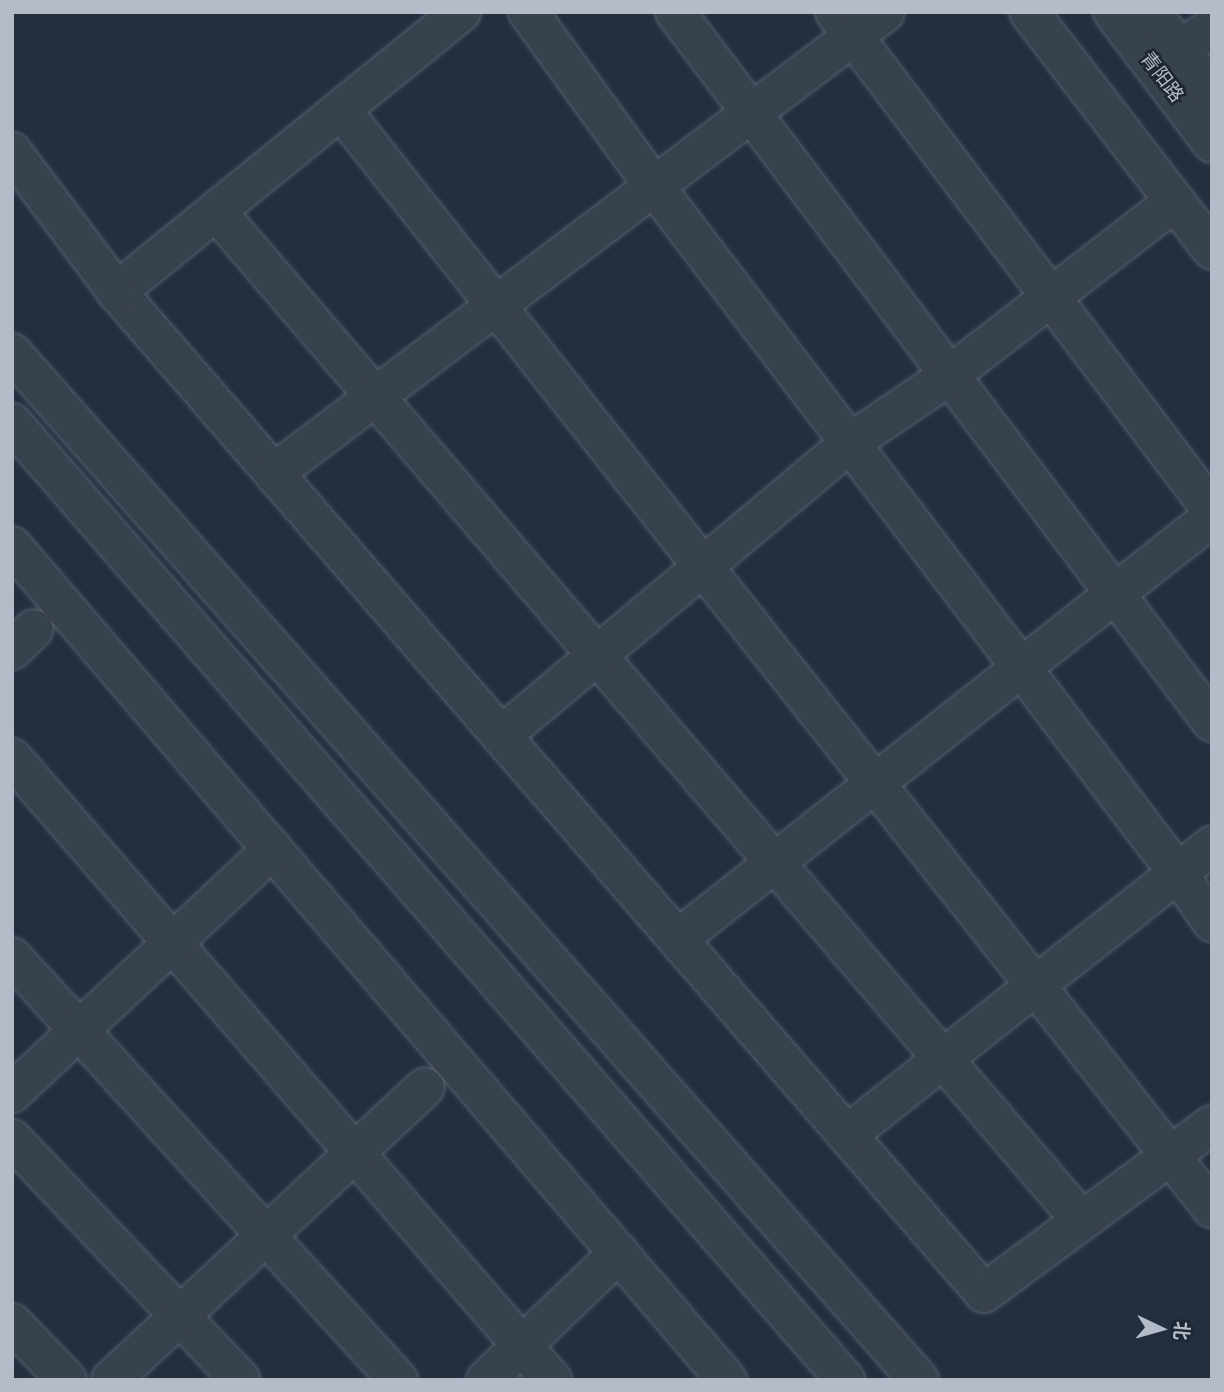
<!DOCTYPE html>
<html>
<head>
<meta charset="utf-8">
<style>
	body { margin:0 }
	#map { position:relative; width:1224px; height:1392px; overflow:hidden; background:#242f3e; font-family:"PT Sans","Noto Sans SC",sans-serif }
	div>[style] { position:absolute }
	.roads { filter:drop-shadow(0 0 2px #565f6c) drop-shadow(0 0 2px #565f6c) }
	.minor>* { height:38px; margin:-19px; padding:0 19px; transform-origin:19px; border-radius:19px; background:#38414e }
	span { translate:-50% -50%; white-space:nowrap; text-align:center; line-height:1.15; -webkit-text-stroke:5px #1d2633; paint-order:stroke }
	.street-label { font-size:19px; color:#b4bcc9 }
	.frame { position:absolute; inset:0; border:14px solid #b4bcc9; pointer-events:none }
	.north { position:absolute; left:1126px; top:1294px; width:70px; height:70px; -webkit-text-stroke:5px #1d2633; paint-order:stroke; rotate:95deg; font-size:19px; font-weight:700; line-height:28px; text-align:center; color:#b4bcc9 }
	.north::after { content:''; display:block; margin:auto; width:24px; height:32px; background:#b4bcc9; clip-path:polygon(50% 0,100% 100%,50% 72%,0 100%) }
</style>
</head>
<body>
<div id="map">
	<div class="roads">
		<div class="minor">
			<i style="left:461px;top:12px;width:444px;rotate:140.9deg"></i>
			<i style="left:117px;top:292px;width:1324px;rotate:49.1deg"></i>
			<i style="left:984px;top:1293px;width:283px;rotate:-36.4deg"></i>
			<i style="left:528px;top:12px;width:215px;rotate:54.1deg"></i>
			<i style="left:654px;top:186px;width:864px;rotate:52.67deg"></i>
			<i style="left:1178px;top:873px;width:60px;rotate:55.2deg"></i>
			<i style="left:675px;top:12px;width:890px;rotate:52.9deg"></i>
			<i style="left:835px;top:12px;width:625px;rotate:52.87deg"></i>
			<i style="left:1029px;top:12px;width:300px;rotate:52.4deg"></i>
			<i style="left:1113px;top:12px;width:164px;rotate:52.9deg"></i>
			<i style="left:1151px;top:12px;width:101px;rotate:52.7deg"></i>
			<i style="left:1179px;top:51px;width:41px;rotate:-36deg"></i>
			<i style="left:341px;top:110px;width:1402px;rotate:51.58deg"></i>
			<i style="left:12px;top:152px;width:175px;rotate:53.1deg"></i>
			<i style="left:216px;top:211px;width:1330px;rotate:49.39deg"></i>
			<i style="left:12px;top:353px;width:1370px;rotate:48.55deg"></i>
			<i style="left:12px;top:423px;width:1269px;rotate:48.96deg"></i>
			<i style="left:274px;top:473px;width:765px;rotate:-37.03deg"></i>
			<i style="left:12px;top:546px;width:1099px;rotate:49.39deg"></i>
			<i style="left:12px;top:650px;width:30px;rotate:-44deg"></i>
			<i style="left:501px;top:736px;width:456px;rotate:-40deg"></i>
			<i style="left:850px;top:443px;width:121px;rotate:-34.2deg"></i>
			<i style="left:950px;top:375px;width:284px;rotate:-37.7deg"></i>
			<i style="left:12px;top:758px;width:824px;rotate:49.04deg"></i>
			<i style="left:678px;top:939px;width:681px;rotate:-38.32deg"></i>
			<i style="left:12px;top:957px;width:573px;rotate:47.62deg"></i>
			<i style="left:12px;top:1093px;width:357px;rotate:-43.1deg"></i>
			<i style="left:847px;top:1135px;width:466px;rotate:-38.4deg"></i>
			<i style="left:12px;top:1139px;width:332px;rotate:46.5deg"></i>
			<i style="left:12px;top:1323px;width:79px;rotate:46deg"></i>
			<i style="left:111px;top:1380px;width:429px;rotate:-43deg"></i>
			<i style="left:486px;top:1380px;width:184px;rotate:-43.7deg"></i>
		</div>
	</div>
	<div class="street-label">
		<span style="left:1162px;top:77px;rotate:53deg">青阳路</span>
	</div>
	<div class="frame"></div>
	<div class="north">北</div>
</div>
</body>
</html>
